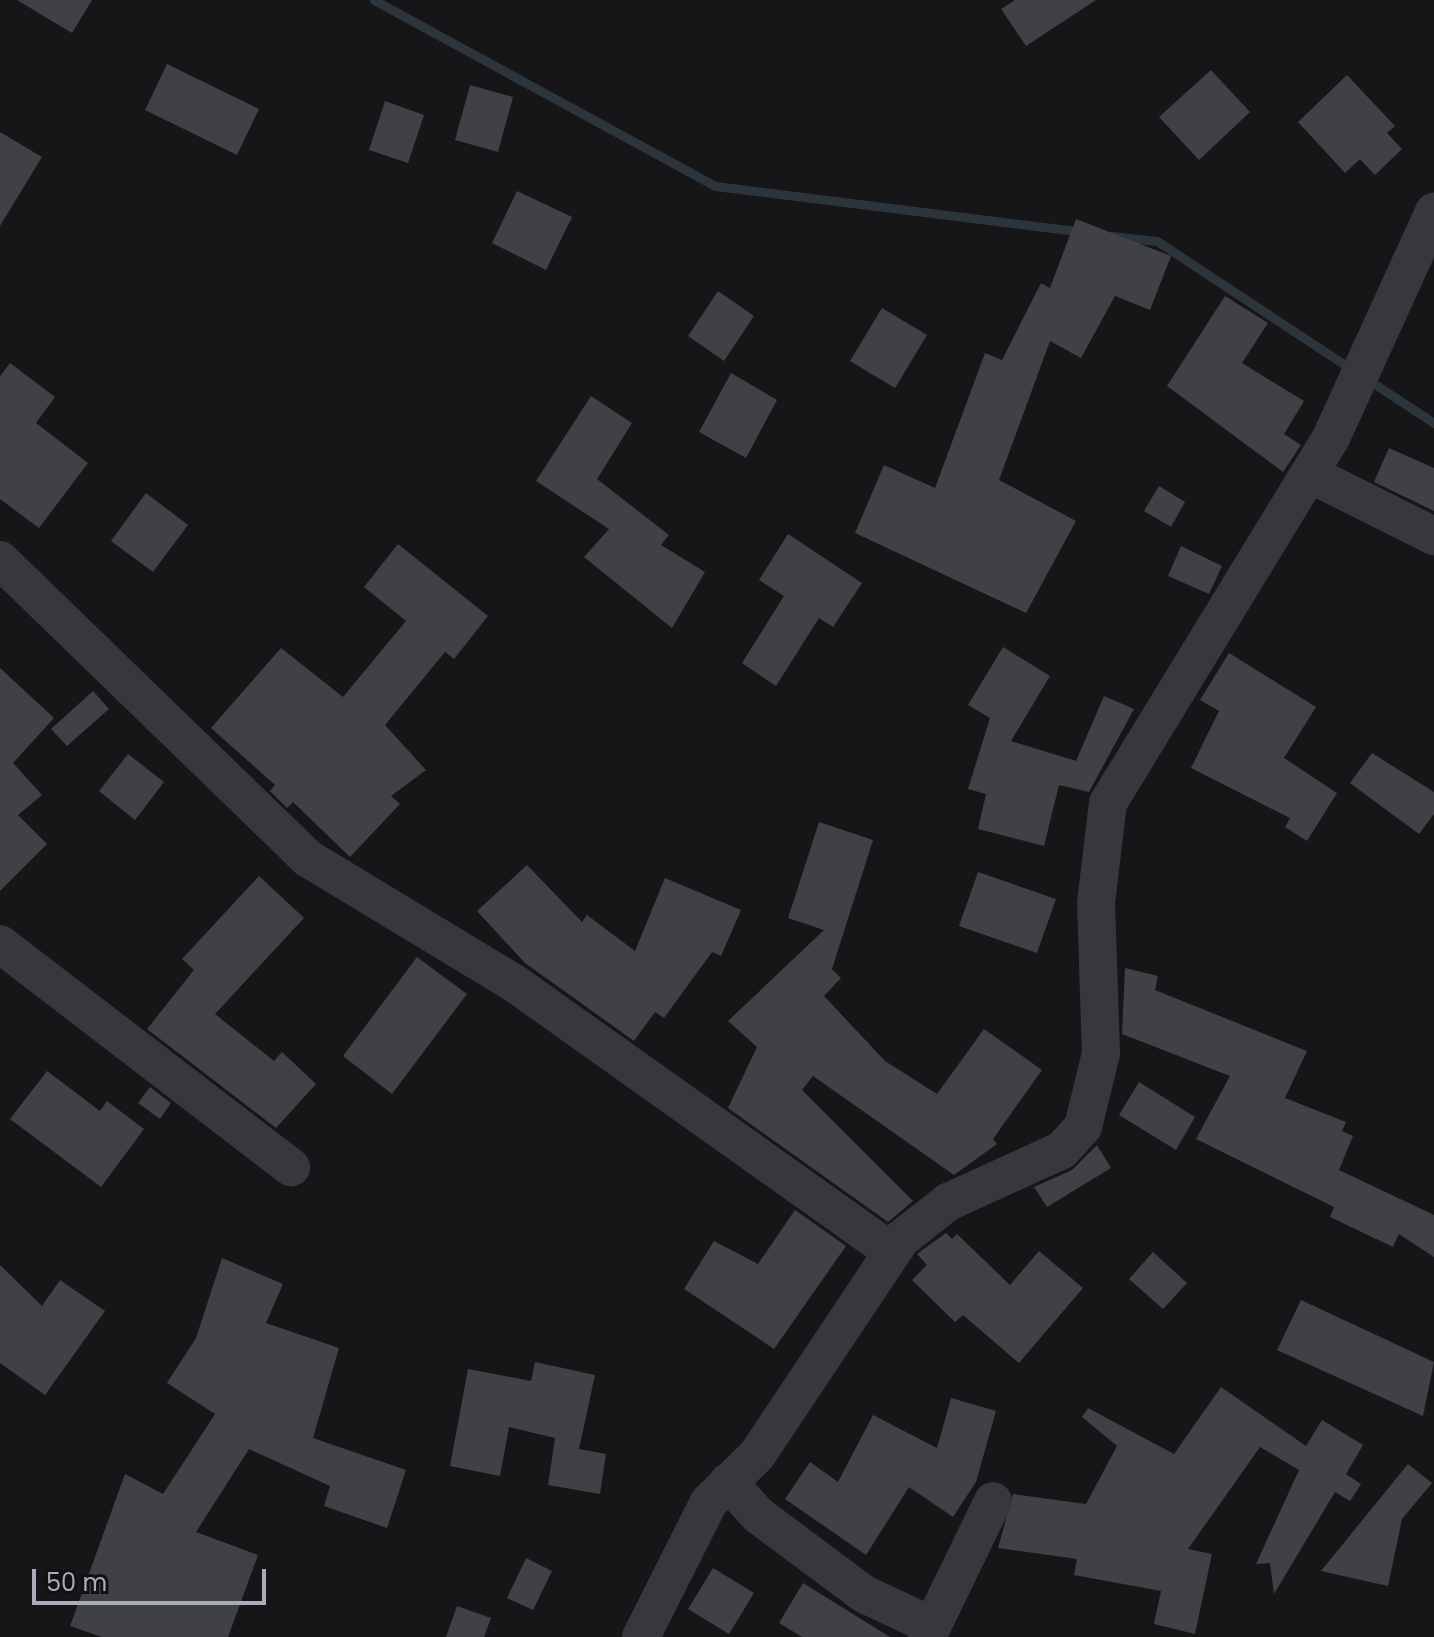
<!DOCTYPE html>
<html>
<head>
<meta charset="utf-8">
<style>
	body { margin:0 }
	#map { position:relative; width:1434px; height:1637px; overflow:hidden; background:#161618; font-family:Poppins,sans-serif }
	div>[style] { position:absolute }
	.stream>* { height:9px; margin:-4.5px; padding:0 4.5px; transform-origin:4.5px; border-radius:4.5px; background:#2c353c }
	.building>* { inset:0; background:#404145 }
	.street>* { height:38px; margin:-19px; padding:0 19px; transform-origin:19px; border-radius:19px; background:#37383d }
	span { translate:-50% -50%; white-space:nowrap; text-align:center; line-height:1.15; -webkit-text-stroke:7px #111113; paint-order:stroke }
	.scale { position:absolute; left:32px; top:1569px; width:234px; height:36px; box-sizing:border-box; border:4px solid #a8adb8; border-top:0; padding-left:10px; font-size:24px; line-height:28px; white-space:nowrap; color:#a8adb8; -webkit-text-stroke:6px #111113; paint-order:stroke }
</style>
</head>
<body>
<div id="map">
	<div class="stream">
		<i style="left:374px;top:0;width:388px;rotate:28.6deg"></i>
		<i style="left:715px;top:186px;width:370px;rotate:7.1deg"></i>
		<i style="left:1112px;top:236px;width:45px;rotate:6.3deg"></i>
		<i style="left:1157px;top:241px;width:232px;rotate:33.4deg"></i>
		<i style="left:1367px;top:379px;width:80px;rotate:33.3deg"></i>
	</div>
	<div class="building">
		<i style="clip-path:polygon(17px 0,92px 0,72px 33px)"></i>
		<i style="clip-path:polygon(1015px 0,1096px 0,1026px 46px,1001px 9px)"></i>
		<i style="clip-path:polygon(167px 64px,259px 109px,237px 155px,145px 110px)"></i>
		<i style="clip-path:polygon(1211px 70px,1250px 112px,1199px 160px,1159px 117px)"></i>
		<i style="clip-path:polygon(1347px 75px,1395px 126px,1387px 133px,1402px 149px,1375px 175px,1360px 159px,1345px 173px,1298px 122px)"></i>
		<i style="clip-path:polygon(470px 85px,513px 97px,498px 152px,455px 140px)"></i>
		<i style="clip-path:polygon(385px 101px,424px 115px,408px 163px,369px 150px)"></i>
		<i style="clip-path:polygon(0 132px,42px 157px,0 226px)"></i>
		<i style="clip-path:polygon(517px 191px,572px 217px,546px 270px,492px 243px)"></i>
		<i style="clip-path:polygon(1076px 219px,1171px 256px,1150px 310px,1115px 296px,1081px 358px,1050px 341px,999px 480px,1076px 521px,1026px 613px,855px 533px,884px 465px,935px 488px,985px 353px,1002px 360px,1041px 283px,1050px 288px)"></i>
		<i style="clip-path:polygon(718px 291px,754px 316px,724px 361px,688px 336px)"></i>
		<i style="clip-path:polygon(1225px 296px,1268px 323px,1242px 363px,1304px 401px,1284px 434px,1301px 445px,1283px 472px,1167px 386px)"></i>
		<i style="clip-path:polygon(882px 308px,927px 335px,895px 388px,850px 361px)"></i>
		<i style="clip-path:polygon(10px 363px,55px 397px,36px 423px,88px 463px,39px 528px,0 499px,0 376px)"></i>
		<i style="clip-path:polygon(731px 373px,777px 400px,746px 458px,699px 432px)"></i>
		<i style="clip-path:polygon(591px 396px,632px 423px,597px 479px,669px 535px,661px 545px,705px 572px,672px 628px,584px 557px,609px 529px,536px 481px)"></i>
		<i style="clip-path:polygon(1389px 448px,1434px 468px,1434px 511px,1374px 482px)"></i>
		<i style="clip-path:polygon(1159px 486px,1185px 502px,1171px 527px,1144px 511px)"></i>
		<i style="clip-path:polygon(146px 493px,188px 525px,153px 572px,111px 541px)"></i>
		<i style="clip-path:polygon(788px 534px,862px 583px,833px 627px,819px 618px,776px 686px,742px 663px,784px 596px,759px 580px)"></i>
		<i style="clip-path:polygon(398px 544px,488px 616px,454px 659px,445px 652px,385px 725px,426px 770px,391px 796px,400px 804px,350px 857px,293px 802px,287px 808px,270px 791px,275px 785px,211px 728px,281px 648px,343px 697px,406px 621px,364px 587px)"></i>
		<i style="clip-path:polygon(1181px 546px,1222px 566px,1209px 594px,1168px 576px)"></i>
		<i style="clip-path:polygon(1003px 647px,1050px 676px,1011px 741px,1076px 761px,1104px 696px,1134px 709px,1089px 792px,1059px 785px,1044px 846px,978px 829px,986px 794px,968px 789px,990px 718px,968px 705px)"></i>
		<i style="clip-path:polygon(1229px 653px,1316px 707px,1284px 758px,1337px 793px,1307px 841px,1285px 827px,1290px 818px,1191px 768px,1219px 711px,1200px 700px)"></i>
		<i style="clip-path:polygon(0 668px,54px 718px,13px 763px,42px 795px,18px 815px,47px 844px,0 891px)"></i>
		<i style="clip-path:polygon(93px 691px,109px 709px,67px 746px,51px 729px)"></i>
		<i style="clip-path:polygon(1372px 753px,1434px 792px,1434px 814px,1419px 834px,1350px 783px)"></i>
		<i style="clip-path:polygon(128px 754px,164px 782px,135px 820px,99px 791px)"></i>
		<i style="clip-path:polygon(819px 822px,873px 840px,832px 969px,841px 978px,824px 996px,885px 1061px,937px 1094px,984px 1029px,1042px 1070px,993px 1139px,997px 1144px,954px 1175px,813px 1076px,802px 1090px,913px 1201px,888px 1222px,728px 1108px,757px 1047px,728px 1021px,824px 930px,788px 918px)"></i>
		<i style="clip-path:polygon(527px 865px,582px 922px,587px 915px,635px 951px,665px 878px,741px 910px,721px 956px,712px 952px,664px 1018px,655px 1012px,634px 1041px,525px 963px,477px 911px)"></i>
		<i style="clip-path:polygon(978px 872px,1056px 899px,1037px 953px,959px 926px)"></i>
		<i style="clip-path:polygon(259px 876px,304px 918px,215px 1014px,274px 1061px,282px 1052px,316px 1084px,276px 1128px,147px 1029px,194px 970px,182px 959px)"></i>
		<i style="clip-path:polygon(417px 957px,467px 994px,392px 1094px,343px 1056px)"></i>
		<i style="clip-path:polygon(1125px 968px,1158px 976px,1155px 990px,1307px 1051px,1285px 1098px,1346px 1122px,1342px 1131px,1353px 1136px,1339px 1170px,1434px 1215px,1434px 1257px,1399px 1234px,1393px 1247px,1330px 1217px,1334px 1207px,1196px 1139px,1230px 1076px,1122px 1034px)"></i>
		<i style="clip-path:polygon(47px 1071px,100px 1111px,107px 1101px,144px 1129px,101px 1187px,10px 1119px)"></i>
		<i style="clip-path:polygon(1139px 1082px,1195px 1117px,1176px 1150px,1119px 1115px)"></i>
		<i style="clip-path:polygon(150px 1087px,171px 1103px,160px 1119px,138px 1103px)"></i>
		<i style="clip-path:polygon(1097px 1145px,1111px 1168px,1047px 1207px,1034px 1187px,1072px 1170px)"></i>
		<i style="clip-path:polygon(795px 1210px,846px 1246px,774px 1349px,684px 1289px,714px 1241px,758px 1264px)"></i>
		<i style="clip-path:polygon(946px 1233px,952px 1239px,957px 1234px,1010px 1285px,1039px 1251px,1083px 1288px,1019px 1363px,963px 1315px,955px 1322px,912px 1280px,927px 1265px,917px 1254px)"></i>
		<i style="clip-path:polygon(1153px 1252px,1187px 1283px,1163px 1309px,1129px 1279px)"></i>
		<i style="clip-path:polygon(222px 1258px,283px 1284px,266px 1323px,339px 1348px,313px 1438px,406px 1470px,387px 1528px,324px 1506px,330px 1486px,249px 1449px,196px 1532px,258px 1555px,228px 1637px,102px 1637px,70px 1626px,125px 1474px,163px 1494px,215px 1414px,167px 1383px,196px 1338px)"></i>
		<i style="clip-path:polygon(0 1265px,42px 1306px,60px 1280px,105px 1311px,45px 1395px,0 1363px)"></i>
		<i style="clip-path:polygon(1301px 1300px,1434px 1362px,1423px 1416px,1277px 1350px)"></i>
		<i style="clip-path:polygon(535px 1362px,595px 1375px,579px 1449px,606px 1454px,600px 1494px,548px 1485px,555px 1438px,509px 1427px,500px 1476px,450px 1466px,468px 1369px,531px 1381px)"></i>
		<i style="clip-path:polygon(1221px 1387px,1306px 1446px,1322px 1420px,1363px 1445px,1346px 1474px,1361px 1484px,1350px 1501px,1335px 1492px,1274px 1594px,1270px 1563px,1256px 1564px,1299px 1470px,1260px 1447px,1188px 1549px,1212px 1554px,1195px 1634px,1154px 1624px,1161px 1591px,1074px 1575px,1077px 1559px,998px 1548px,1013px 1494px,1086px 1504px,1117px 1446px,1082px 1417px,1088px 1408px,1174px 1454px)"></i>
		<i style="clip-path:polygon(951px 1398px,996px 1411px,976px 1482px,953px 1517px,909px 1487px,866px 1555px,785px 1499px,810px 1462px,838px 1482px,873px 1415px,937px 1448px)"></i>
		<i style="clip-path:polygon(1408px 1464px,1432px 1483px,1402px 1519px,1388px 1586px,1321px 1571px)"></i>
		<i style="clip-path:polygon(526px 1558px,552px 1571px,533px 1610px,507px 1598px)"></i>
		<i style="clip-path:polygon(713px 1568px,754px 1593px,729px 1634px,688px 1609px)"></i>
		<i style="clip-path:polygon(803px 1583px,890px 1637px,802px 1637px,779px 1623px)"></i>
		<i style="clip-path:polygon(457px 1606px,491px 1618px,484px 1637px,446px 1637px)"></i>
	</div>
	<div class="street">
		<i style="left:1310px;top:474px;width:139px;rotate:26.6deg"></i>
		<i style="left:0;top:560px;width:430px;rotate:44.1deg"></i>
		<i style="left:309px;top:859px;width:240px;rotate:31.2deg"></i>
		<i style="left:514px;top:983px;width:463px;rotate:35.4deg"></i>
		<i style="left:0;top:944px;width:367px;rotate:37.5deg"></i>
		<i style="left:728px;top:1482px;width:45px;rotate:47.7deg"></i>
		<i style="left:758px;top:1515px;width:132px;rotate:36.7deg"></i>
		<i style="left:864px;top:1594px;width:75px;rotate:25.2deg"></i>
		<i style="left:641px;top:1637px;width:151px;rotate:-63.3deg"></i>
		<i style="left:709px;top:1502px;width:67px;rotate:-44.4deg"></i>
		<i style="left:757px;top:1455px;width:260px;rotate:-56.3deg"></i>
		<i style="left:901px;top:1239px;width:60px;rotate:-38.2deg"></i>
		<i style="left:948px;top:1202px;width:125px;rotate:-24.5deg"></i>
		<i style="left:1062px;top:1150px;width:31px;rotate:-48deg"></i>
		<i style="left:1083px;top:1127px;width:76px;rotate:-76.3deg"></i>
		<i style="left:1101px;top:1053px;width:150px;rotate:-91.9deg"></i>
		<i style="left:1096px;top:903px;width:101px;rotate:-83.2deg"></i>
		<i style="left:1108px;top:803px;width:426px;rotate:-58.6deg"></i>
		<i style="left:1330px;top:440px;width:251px;rotate:-65.5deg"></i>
		<i style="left:927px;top:1637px;width:151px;rotate:-64.1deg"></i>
	</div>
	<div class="scale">50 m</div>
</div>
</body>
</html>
